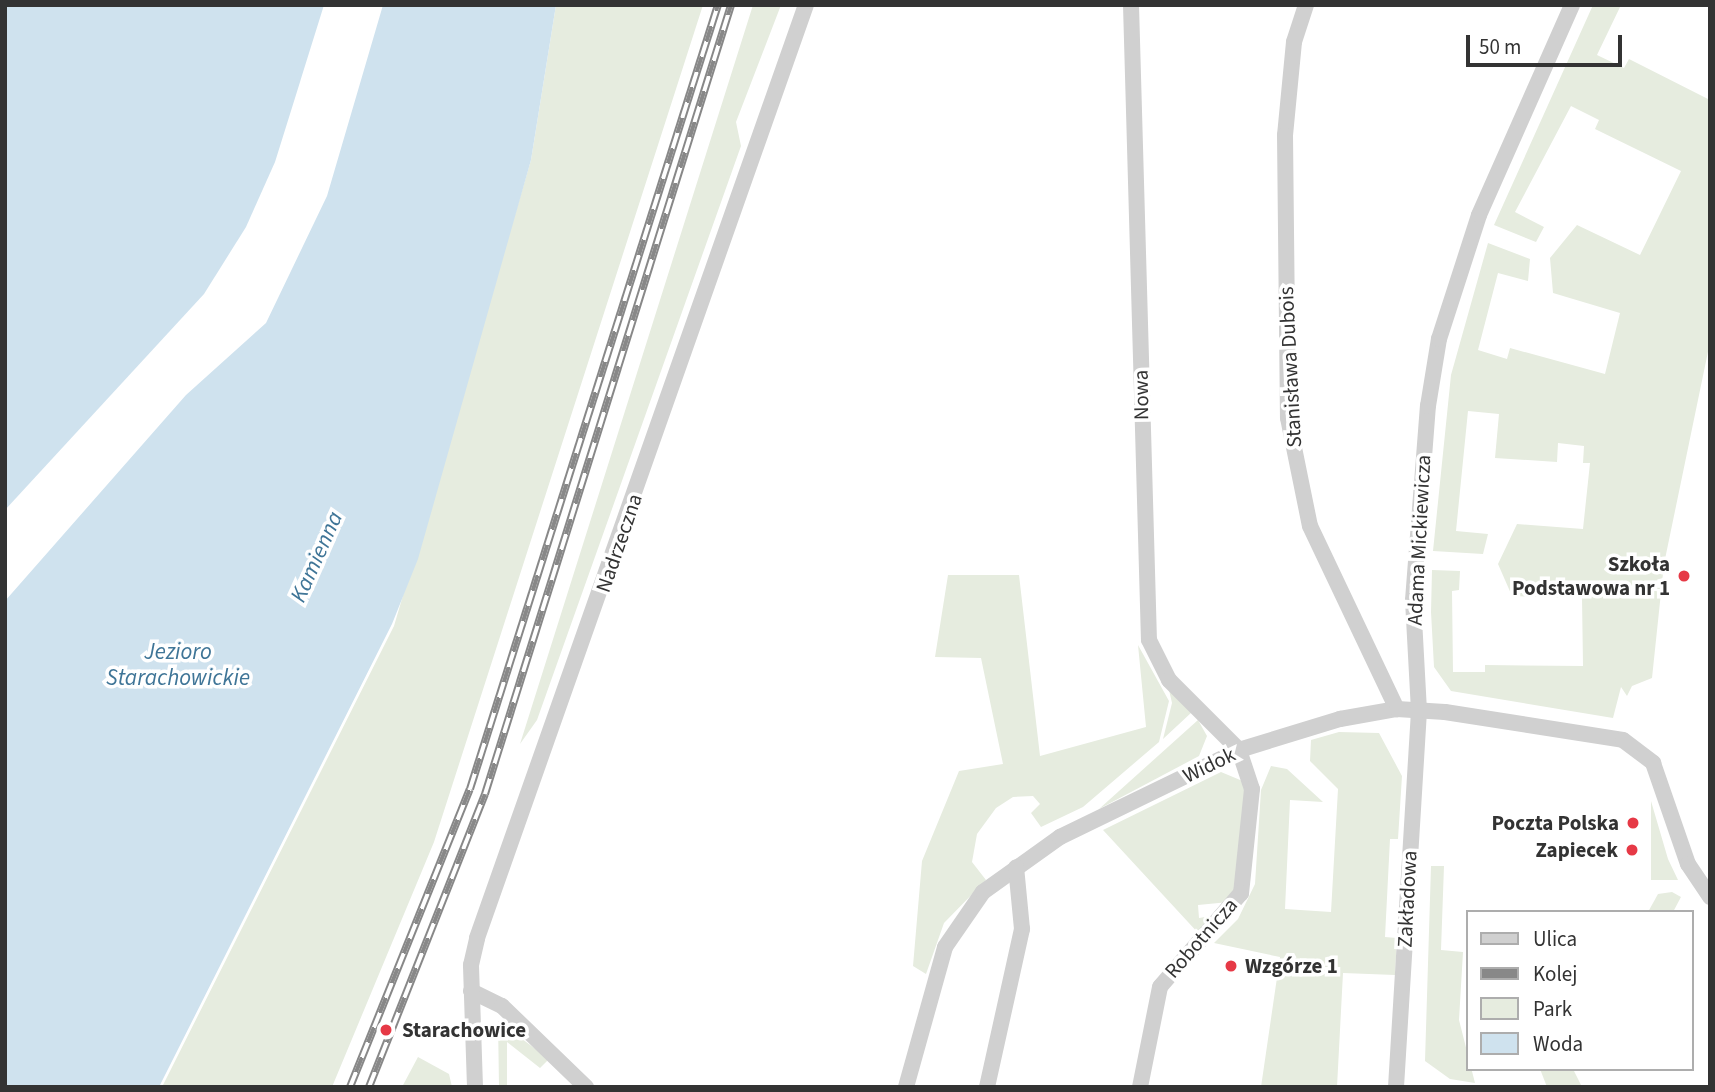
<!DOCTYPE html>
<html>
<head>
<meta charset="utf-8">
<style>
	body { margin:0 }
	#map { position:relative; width:1715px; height:1092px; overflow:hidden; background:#fff; font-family:"Source Sans 3",sans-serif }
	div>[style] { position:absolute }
	.green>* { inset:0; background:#e6ecdf }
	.water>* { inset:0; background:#cfe2ee }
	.minor>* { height:16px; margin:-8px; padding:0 8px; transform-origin:8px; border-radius:8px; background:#d0d0d0 }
	.rail>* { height:8px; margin-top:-4px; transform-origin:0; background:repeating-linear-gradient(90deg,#fff 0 16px,#888 0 32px); box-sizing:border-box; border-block:2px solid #888 }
	.dots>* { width:19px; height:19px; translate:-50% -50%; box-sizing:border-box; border:4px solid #fff; border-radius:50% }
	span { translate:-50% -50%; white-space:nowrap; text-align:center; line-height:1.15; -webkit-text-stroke:7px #fff; paint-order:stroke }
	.street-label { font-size:21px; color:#333 }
	.poi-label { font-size:21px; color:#333; font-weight:700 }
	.right { translate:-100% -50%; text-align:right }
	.left { translate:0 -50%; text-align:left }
	.water-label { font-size:23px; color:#3f7597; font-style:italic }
	.frame { position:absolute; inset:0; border:7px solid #333; pointer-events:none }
	.legend { position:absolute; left:1466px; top:910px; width:228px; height:161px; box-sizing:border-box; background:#fff; border:2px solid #adadad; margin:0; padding:9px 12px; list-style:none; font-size:21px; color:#333 }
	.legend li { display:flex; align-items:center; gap:14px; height:35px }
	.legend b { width:35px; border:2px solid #adadad }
	.scale { position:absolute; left:1466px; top:35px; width:156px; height:32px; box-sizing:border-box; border:4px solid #333; border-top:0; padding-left:9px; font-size:21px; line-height:24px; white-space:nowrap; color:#333; -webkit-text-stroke:5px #fff; paint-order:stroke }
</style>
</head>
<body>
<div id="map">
	<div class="green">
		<i style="clip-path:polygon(556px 5px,703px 5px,434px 842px,332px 1087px,162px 1087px,394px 626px,531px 160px)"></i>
		<i style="clip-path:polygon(753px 5px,781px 5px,736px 122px,741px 146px,537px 720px,520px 744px)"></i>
		<i style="clip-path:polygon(1593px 5px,1621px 5px,1597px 55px,1624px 68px,1629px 59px,1710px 100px,1710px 342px,1664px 564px,1652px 678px,1632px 686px,1627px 696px,1621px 687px,1613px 718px,1451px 691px,1434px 667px,1431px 612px,1432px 570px,1460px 571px,1459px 590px,1452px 591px,1453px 672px,1485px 672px,1485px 665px,1583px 666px,1582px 598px,1512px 596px,1498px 564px,1517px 524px,1583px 529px,1590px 463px,1583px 463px,1584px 446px,1558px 443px,1557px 462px,1495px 458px,1499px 414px,1468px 411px,1456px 531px,1488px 534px,1483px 554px,1433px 551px,1451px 375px,1488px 243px,1530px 259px,1528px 281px,1498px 273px,1478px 350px,1507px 359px,1510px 348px,1605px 374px,1620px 313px,1553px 293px,1550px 258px,1577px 225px,1640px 255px,1681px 171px,1595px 129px,1599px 120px,1571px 106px,1515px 212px,1544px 227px,1536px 242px,1494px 225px)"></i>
		<i style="clip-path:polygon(948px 575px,1019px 575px,1040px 756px,1146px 727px,1138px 645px,1169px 701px,1159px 742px,1083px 807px,1041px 827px,1031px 813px,1040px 804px,1033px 796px,1013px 797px,996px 808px,977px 834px,972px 862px,986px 880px,944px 923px,926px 974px,913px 966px,922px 861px,959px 771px,1003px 764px,981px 658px,935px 657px)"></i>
		<i style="clip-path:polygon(1169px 690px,1192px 712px,1163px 739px,1172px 703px)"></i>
		<i style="clip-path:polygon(1198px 720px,1207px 736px,1199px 756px,1099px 809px)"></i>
		<i style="clip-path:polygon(1339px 732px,1379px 733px,1402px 776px,1398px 839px,1390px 839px,1385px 937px,1397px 938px,1395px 975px,1343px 973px,1337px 1087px,1261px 1087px,1280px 957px,1214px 943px,1238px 919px,1255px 884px,1261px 790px,1271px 766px,1287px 769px,1323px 802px,1290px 800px,1285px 909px,1331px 912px,1338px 789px,1310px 761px,1311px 740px)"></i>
		<i style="clip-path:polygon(1221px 772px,1245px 782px,1241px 875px,1229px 902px,1198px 905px,1199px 918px,1218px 915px,1200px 935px,1103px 830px)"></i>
		<i style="clip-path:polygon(1651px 801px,1668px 859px,1678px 880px,1651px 880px)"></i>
		<i style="clip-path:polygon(1431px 866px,1444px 866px,1441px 950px,1463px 952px,1459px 1020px,1475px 1083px,1450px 1079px,1425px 1061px)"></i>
		<i style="clip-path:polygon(1672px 892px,1681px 897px,1673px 912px,1648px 912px,1658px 894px)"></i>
		<i style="clip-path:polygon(498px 1021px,549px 1059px,540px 1068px,507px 1042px,507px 1087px,499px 1087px)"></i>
		<i style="clip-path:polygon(418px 1057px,449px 1074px,452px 1087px,402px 1087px)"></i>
		<i style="clip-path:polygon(1540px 1069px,1573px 1069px,1582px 1087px,1547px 1087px)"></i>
	</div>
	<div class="water">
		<i style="clip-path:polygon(5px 5px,324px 5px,275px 162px,246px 227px,204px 294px,5px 510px)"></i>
		<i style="clip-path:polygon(383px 5px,556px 5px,531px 160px,418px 559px,392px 624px,159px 1087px,5px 1087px,5px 601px,186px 395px,266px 323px,327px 196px)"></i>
	</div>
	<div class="minor">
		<i style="left:1131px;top:5px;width:635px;rotate:88.38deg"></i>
		<i style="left:1149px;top:640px;width:45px;rotate:63.4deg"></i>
		<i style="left:1169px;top:680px;width:99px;rotate:45deg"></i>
		<i style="left:1239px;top:750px;width:41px;rotate:71.6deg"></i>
		<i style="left:1252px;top:789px;width:105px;rotate:96deg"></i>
		<i style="left:1241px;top:893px;width:124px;rotate:130.8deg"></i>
		<i style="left:1160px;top:987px;width:102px;rotate:101.3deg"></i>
		<i style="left:1306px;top:5px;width:39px;rotate:108deg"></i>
		<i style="left:1294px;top:42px;width:93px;rotate:95.5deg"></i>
		<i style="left:1285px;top:135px;width:283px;rotate:89.4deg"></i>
		<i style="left:1288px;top:418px;width:110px;rotate:78.5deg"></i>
		<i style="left:1310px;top:526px;width:203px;rotate:64.6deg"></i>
		<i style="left:471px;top:991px;width:34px;rotate:26deg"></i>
		<i style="left:502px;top:1006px;width:117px;rotate:44deg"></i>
		<i style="left:475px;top:1087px;width:122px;rotate:-91.9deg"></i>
		<i style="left:471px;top:965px;width:28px;rotate:-77deg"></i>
		<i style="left:477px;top:938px;width:989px;rotate:-70.58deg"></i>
		<i style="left:906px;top:1087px;width:145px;rotate:-74.4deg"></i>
		<i style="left:945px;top:947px;width:67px;rotate:-55.4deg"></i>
		<i style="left:983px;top:892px;width:95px;rotate:-35.5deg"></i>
		<i style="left:1060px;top:837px;width:199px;rotate:-25.9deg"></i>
		<i style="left:1239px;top:750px;width:106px;rotate:-17.1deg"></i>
		<i style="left:1340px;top:719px;width:58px;rotate:-10deg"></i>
		<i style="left:1397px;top:709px;width:48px;rotate:3.6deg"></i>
		<i style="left:1445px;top:712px;width:180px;rotate:8.9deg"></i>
		<i style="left:1623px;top:740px;width:38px;rotate:37deg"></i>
		<i style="left:1653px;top:763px;width:107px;rotate:70.9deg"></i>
		<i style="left:1688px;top:864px;width:40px;rotate:56deg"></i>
		<i style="left:987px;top:1087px;width:162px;rotate:-77.5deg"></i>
		<i style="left:1022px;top:929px;width:62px;rotate:-95.5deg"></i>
		<i style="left:1396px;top:1087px;width:377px;rotate:-86.5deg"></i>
		<i style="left:1419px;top:711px;width:111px;rotate:-93.1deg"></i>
		<i style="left:1413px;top:600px;width:195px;rotate:-85.6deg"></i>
		<i style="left:1428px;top:406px;width:68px;rotate:-80.7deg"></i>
		<i style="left:1439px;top:339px;width:130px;rotate:-72.1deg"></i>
		<i style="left:1479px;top:215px;width:230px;rotate:-66.1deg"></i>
	</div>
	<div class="rail">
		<i style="left:350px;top:1087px;width:321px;rotate:-68.1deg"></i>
		<i style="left:470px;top:789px;width:822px;rotate:-72.45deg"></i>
		<i style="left:369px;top:1087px;width:315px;rotate:-68.4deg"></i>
		<i style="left:485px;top:794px;width:826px;rotate:-72.68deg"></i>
	</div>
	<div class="dots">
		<i style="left:1684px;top:576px;background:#e63946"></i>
		<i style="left:1633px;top:823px;background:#e63946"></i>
		<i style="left:1632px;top:850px;background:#e63946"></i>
		<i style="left:1231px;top:966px;background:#e63946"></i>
		<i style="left:386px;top:1030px;background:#e63946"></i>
	</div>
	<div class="street-label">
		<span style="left:1290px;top:367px;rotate:-93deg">Stanisława Dubois</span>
		<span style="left:1141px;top:395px;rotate:-91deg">Nowa</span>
		<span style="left:1419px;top:540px;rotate:-87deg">Adama Mickiewicza</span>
		<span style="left:619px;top:543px;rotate:-71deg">Nadrzeczna</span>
		<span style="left:1209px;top:765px;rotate:-26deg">Widok</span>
		<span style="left:1407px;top:899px;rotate:-87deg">Zakładowa</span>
		<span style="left:1201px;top:938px;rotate:-49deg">Robotnicza</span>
	</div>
	<div class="poi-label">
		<span class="right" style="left:1670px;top:576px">Szkoła<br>Podstawowa nr 1</span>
		<span class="right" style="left:1619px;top:823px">Poczta Polska</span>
		<span class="right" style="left:1618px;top:850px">Zapiecek</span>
		<span class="left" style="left:1245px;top:966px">Wzgórze 1</span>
		<span class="left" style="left:402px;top:1030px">Starachowice</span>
	</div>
	<div class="water-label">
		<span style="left:317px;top:557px;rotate:-66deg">Kamienna</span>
		<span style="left:178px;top:665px">Jezioro<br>Starachowickie</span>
	</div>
	<div class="frame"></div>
	<ul class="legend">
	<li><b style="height:9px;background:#d0d0d0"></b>Ulica</li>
	<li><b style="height:9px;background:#888"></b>Kolej</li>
	<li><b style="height:19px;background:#e6ecdf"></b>Park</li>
	<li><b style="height:19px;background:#cfe2ee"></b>Woda</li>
	</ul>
	<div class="scale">50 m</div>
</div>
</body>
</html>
